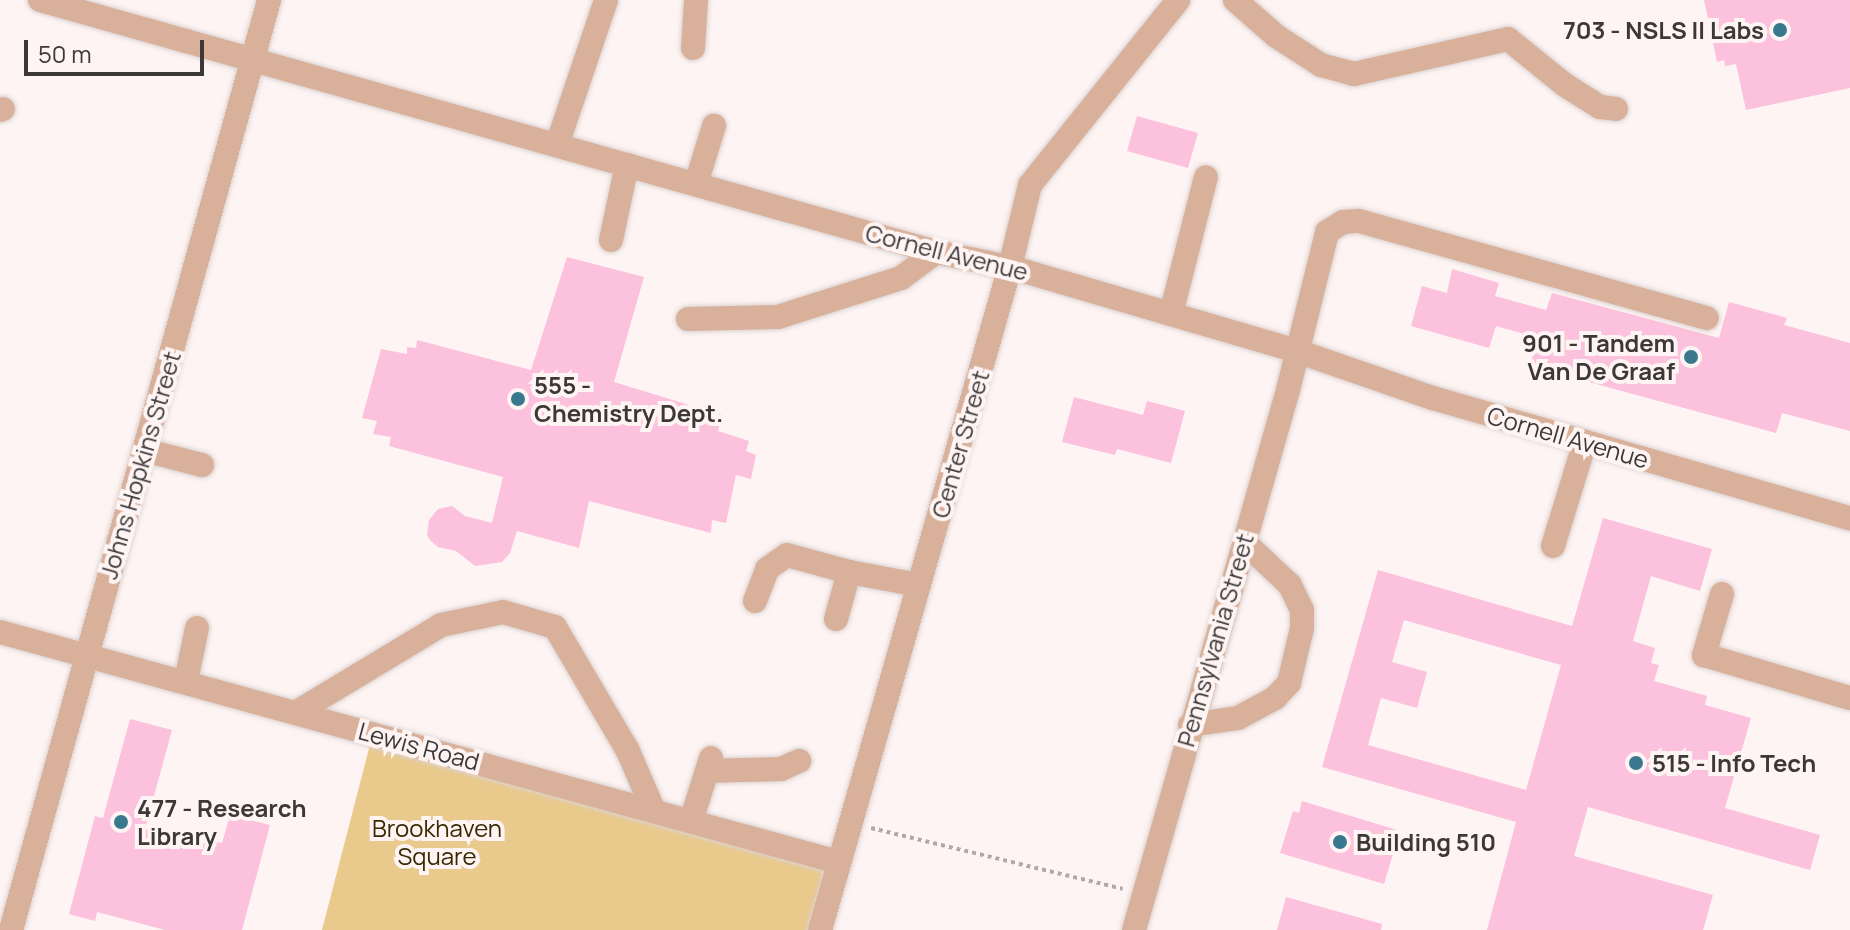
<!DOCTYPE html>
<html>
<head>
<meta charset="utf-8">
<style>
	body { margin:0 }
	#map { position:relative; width:1850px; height:930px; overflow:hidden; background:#fef4f4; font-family:Manrope,sans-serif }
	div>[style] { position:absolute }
	.green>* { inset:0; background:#e9ca8c }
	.building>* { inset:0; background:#fcc1dc }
	.path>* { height:4px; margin-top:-2px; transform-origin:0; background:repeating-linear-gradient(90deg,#b1a9a9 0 4px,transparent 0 8px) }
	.roads { filter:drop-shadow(0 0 2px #dbd2d2) drop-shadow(0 0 2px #dbd2d2) }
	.minor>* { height:24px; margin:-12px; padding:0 12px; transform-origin:12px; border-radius:12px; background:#d9b19a }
	.dots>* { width:22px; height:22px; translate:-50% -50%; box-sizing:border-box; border:4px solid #fef4f4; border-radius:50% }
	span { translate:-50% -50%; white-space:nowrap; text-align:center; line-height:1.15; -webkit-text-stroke:8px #fef4f4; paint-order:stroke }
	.poi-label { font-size:24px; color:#3d3838; font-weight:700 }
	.right { translate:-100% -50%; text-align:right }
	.left { translate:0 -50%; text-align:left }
	.street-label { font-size:24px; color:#3d3838 }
	.park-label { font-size:24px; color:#3a2900 }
	.scale { position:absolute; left:24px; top:40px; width:180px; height:36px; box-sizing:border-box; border:4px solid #3d3838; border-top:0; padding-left:10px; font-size:24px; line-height:28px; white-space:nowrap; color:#3d3838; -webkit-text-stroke:6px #fef4f4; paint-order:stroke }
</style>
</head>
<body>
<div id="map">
	<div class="green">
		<i style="clip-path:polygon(373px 733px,838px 862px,820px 930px,322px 930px)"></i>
	</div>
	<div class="building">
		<i style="clip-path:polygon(1704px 0,1850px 0,1850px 88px,1746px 110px,1736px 64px,1725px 66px,1724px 60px,1717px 62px)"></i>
		<i style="clip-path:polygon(1137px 116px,1198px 133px,1188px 168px,1127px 151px)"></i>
		<i style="clip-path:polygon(567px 257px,644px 277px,614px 382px,722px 415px,718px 431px,749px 441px,746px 451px,756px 455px,751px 479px,736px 475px,726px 523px,712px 520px,711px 533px,589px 501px,579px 548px,517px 531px,510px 553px,502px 562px,475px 566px,456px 551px,438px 547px,430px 540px,427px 535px,429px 520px,438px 509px,452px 506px,465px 516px,492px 523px,503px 477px,389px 446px,391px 437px,373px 434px,377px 421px,362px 418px,381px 349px,407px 354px,407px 347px,416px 348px,417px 340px,531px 370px)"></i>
		<i style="clip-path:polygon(1452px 269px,1499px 283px,1495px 296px,1546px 310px,1552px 293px,1719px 338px,1729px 302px,1787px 318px,1784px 325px,1850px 343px,1850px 431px,1782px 413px,1776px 433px,1530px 366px,1538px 338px,1496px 326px,1489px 348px,1411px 326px,1422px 286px,1447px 293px)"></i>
		<i style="clip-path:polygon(1074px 397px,1143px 415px,1147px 401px,1185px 411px,1171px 463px,1117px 449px,1115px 455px,1062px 442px)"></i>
		<i style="clip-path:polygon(evenodd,1603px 518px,1712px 549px,1700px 591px,1651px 576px,1633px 641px,1655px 648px,1651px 663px,1659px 665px,1654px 681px,1707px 696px,1705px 705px,1751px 718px,1725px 808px,1820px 835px,1810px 870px,1588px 807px,1574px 856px,1713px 895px,1703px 930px,1487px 930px,1516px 822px,1322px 767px,1378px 570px,1572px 626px,1603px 518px,1404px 620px,1561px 665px,1526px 790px,1368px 745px,1381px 698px,1417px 708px,1427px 672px,1392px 662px,1404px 620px)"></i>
		<i style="clip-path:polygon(130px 719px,172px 730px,145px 829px,203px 845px,205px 839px,222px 843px,230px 815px,270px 825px,242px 930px,165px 930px,97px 912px,95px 921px,69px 914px,95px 816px,103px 818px)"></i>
		<i style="clip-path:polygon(1302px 801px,1400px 831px,1384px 884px,1280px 853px,1293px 811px,1299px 813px)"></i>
		<i style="clip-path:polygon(1286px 897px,1382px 924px,1381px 930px,1277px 930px)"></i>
	</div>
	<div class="path">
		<i style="left:871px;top:828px;width:259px;rotate:13.6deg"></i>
	</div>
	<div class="roads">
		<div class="minor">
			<i style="left:40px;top:0;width:931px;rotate:15.71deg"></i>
			<i style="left:936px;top:252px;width:76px;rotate:11.5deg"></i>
			<i style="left:1010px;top:267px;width:299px;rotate:16.3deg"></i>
			<i style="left:1297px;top:351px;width:144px;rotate:19.1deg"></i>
			<i style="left:1433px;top:398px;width:434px;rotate:16.1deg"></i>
			<i style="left:1235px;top:0;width:55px;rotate:41.3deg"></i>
			<i style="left:1276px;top:36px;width:54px;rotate:32.8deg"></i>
			<i style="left:1321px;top:65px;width:34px;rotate:15deg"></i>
			<i style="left:1354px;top:74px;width:158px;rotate:-12.8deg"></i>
			<i style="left:1508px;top:39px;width:73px;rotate:38.9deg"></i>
			<i style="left:1565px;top:85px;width:41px;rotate:32.2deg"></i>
			<i style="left:1600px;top:107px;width:16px;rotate:7deg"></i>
			<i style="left:693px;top:48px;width:48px;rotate:-86.4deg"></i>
			<i style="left:0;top:110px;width:3px;rotate:-18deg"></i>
			<i style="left:557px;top:145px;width:153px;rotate:-71.3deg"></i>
			<i style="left:696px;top:184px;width:61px;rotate:-72.8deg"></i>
			<i style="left:611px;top:240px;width:77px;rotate:-78deg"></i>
			<i style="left:1171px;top:314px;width:141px;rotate:-75.7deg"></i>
			<i style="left:688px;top:319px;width:90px;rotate:-1.3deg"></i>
			<i style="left:778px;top:317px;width:129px;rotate:-17.6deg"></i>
			<i style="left:901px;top:278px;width:44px;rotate:-36.6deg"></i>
			<i style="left:144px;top:450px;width:60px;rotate:14.5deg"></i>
			<i style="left:1553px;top:546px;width:109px;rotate:-72.9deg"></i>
			<i style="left:1722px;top:594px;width:64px;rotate:106.4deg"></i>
			<i style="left:1704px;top:655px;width:152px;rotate:16.4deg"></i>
			<i style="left:755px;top:601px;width:34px;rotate:-69deg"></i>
			<i style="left:767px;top:569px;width:24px;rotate:-35deg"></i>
			<i style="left:787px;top:555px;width:64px;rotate:15.3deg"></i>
			<i style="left:849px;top:572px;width:71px;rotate:10.5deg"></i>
			<i style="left:836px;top:619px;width:49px;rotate:-74.5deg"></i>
			<i style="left:0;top:632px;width:869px;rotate:15.35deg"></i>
			<i style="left:186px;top:681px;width:54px;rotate:-78.3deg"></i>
			<i style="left:297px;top:712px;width:168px;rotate:-31.1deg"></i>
			<i style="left:441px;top:625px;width:63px;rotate:-11.8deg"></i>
			<i style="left:503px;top:612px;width:54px;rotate:16.1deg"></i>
			<i style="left:555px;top:627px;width:144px;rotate:59.5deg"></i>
			<i style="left:628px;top:751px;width:63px;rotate:66.7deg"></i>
			<i style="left:1190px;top:725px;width:49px;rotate:-8.3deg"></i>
			<i style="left:1238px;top:718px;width:42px;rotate:-28.4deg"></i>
			<i style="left:1275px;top:698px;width:21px;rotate:-47deg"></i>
			<i style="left:1289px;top:683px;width:57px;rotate:-76.7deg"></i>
			<i style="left:1302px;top:628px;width:18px;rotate:-90deg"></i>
			<i style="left:1302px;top:610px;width:28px;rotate:-116deg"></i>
			<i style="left:1290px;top:585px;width:63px;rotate:-136.9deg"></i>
			<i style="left:708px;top:771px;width:73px;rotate:-1.6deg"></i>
			<i style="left:781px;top:769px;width:20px;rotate:-24deg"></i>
			<i style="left:691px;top:821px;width:66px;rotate:-72.4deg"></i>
			<i style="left:11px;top:930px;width:965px;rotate:-74.49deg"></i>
			<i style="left:820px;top:930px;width:690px;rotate:-74.01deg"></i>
			<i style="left:1010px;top:267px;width:84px;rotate:-76.3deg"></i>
			<i style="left:1030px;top:185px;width:237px;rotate:-51.3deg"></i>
			<i style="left:1134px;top:930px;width:562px;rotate:-74.08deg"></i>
			<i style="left:1288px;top:390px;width:163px;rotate:-76.1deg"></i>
			<i style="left:1327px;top:232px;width:19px;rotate:-32deg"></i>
			<i style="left:1343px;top:222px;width:16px;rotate:-4deg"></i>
			<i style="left:1359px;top:221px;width:361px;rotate:15.6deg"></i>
		</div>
	</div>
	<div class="dots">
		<i style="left:1780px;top:30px;background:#3a788e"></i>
		<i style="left:1691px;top:357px;background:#3a788e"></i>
		<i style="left:518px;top:399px;background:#3a788e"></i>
		<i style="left:1636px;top:763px;background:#3a788e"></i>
		<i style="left:121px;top:822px;background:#3a788e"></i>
		<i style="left:1340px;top:842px;background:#3a788e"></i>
	</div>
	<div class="poi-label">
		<span class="right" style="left:1764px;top:30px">703 - NSLS II Labs</span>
		<span class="right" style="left:1675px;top:357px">901 - Tandem<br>Van De Graaf</span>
		<span class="left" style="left:534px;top:399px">555 -<br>Chemistry Dept.</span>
		<span class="left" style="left:1652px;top:763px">515 - Info Tech</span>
		<span class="left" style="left:137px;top:822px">477 - Research<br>Library</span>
		<span class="left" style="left:1356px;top:842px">Building 510</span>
	</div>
	<div class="street-label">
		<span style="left:947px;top:252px;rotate:14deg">Cornell Avenue</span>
		<span style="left:1568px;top:437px;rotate:16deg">Cornell Avenue</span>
		<span style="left:960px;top:444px;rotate:-74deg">Center Street</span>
		<span style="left:140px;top:465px;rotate:-74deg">Johns Hopkins Street</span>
		<span style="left:1215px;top:640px;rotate:-74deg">Pennsylvania Street</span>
		<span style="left:419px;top:746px;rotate:15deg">Lewis Road</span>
	</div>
	<div class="park-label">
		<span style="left:437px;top:842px">Brookhaven<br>Square</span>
	</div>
	<div class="scale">50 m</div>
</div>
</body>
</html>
